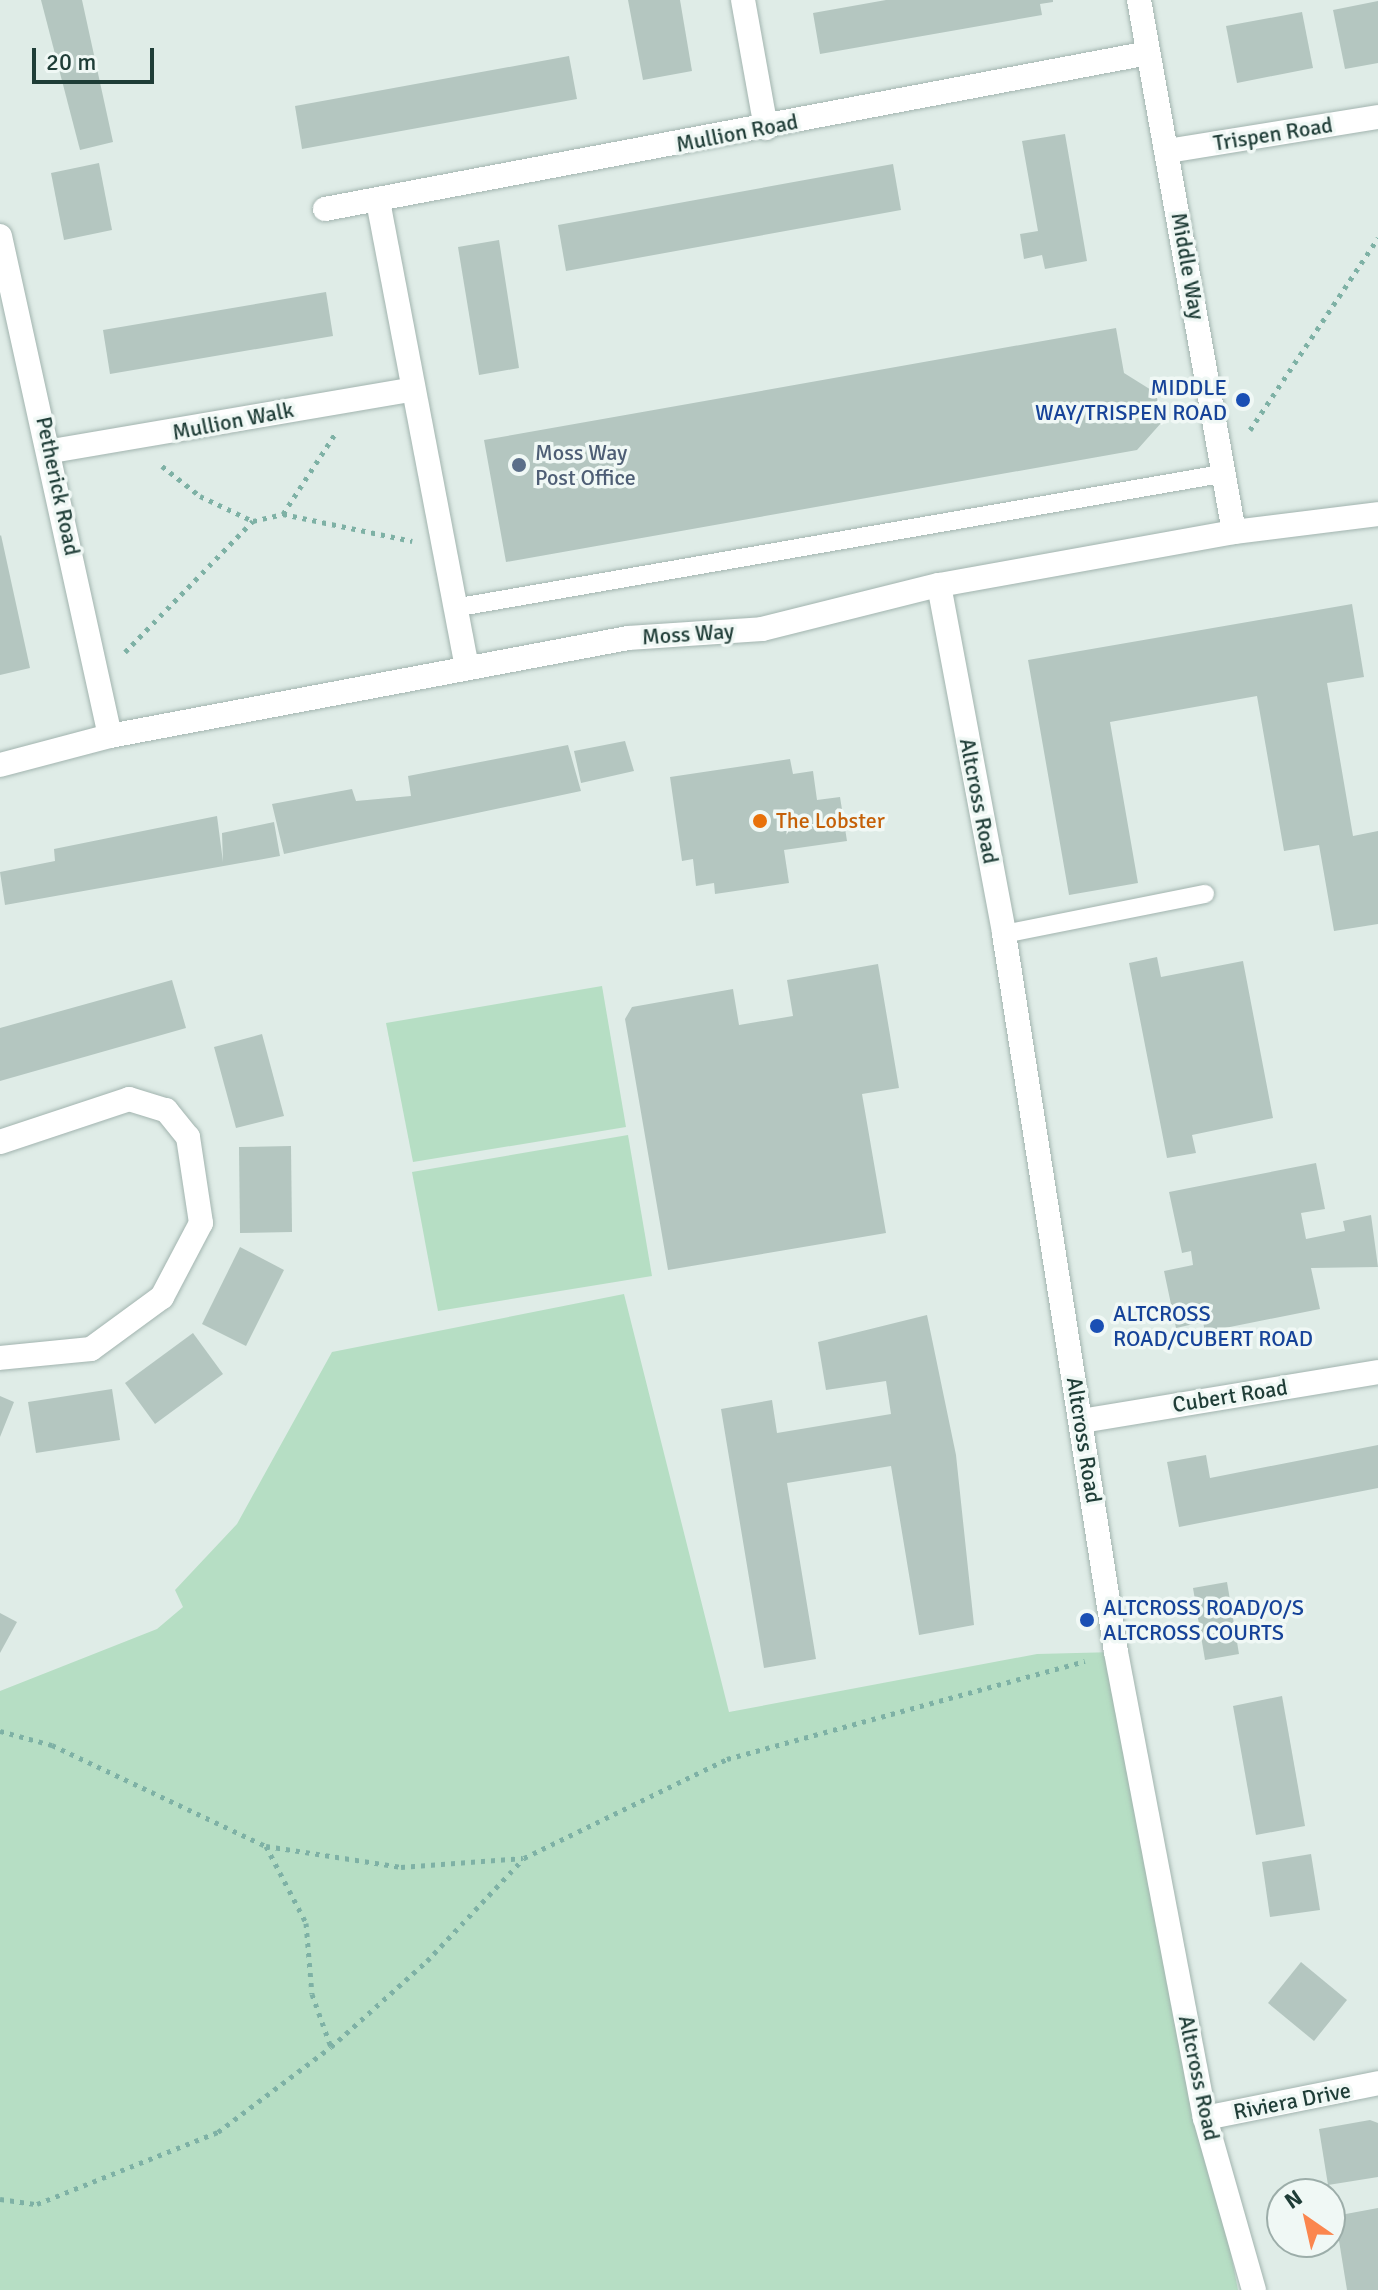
<!DOCTYPE html>
<html>
<head>
<meta charset="utf-8">
<style>
	body { margin:0 }
	#map { position:relative; width:1378px; height:2290px; overflow:hidden; background:#dfece7; font-family:Signika,sans-serif }
	div>[style] { position:absolute }
	.green>* { inset:0; background:#b6dec4 }
	.building>* { inset:0; background:#b4c6c0 }
	.path>* { height:5px; margin-top:-2.5px; transform-origin:0; background:repeating-linear-gradient(90deg,#7eb1a5 0 4px,transparent 0 10px) }
	.roads { filter:drop-shadow(0 0 2px #a2b4af) drop-shadow(0 0 2px #a2b4af) }
	.service>* { height:18px; margin:-9px; padding:0 9px; transform-origin:9px; border-radius:9px; background:#fff }
	.minor>* { height:24px; margin:-12px; padding:0 12px; transform-origin:12px; border-radius:12px; background:#fff }
	.tertiary>* { height:24px; margin:-12px; padding:0 12px; transform-origin:12px; border-radius:12px; background:#fff }
	.dots>* { width:22px; height:22px; translate:-50% -50%; box-sizing:border-box; border:4px solid #f0f8f5; border-radius:50% }
	span { translate:-50% -50%; white-space:nowrap; text-align:center; line-height:1.15; -webkit-text-stroke:7px #f0f8f5; paint-order:stroke }
	.street-label { font-size:22px; color:#1f3d37 }
	.transit-label { font-size:22px; color:#164399 }
	.right { translate:-100% -50%; text-align:right }
	.left { translate:0 -50%; text-align:left }
	.service-label { font-size:22px; color:#4e5e75 }
	.food-label { font-size:22px; color:#c56008 }
	.north { position:absolute; left:1266px; top:2178px; width:80px; height:80px; box-sizing:border-box; background:#f0f8f5; border:2px solid #9cada9; border-radius:50%; rotate:326deg; font-size:22px; font-weight:700; line-height:32px; text-align:center; color:#1f3d37 }
	.north::after { content:''; display:block; margin:auto; width:28px; height:36px; background:#fb864e; clip-path:polygon(50% 0,100% 100%,50% 72%,0 100%) }
	.scale { position:absolute; left:32px; top:48px; width:122px; height:36px; box-sizing:border-box; border:4px solid #1f3d37; border-top:0; padding-left:10px; font-size:24px; line-height:28px; white-space:nowrap; color:#1f3d37; -webkit-text-stroke:6px #f0f8f5; paint-order:stroke }
</style>
</head>
<body>
<div id="map">
	<div class="green">
		<i style="clip-path:polygon(602px 986px,626px 1127px,413px 1162px,386px 1023px)"></i>
		<i style="clip-path:polygon(628px 1135px,652px 1276px,438px 1311px,412px 1172px)"></i>
		<i style="clip-path:polygon(624px 1294px,729px 1712px,1037px 1654px,1116px 1652px,1238px 2290px,0 2290px,0 1691px,157px 1629px,183px 1607px,175px 1590px,237px 1524px,332px 1352px)"></i>
	</div>
	<div class="building">
		<i style="clip-path:polygon(41px 0,82px 0,113px 142px,80px 150px)"></i>
		<i style="clip-path:polygon(628px 0,680px 0,692px 71px,643px 80px)"></i>
		<i style="clip-path:polygon(886px 0,1053px 0,1053px 2px,1040px 4px,1042px 15px,820px 54px,813px 13px)"></i>
		<i style="clip-path:polygon(1378px 1px,1378px 63px,1345px 69px,1333px 10px)"></i>
		<i style="clip-path:polygon(1302px 12px,1313px 68px,1237px 83px,1226px 26px)"></i>
		<i style="clip-path:polygon(569px 56px,577px 99px,302px 149px,295px 106px)"></i>
		<i style="clip-path:polygon(1065px 134px,1087px 261px,1045px 269px,1042px 255px,1024px 259px,1020px 234px,1038px 231px,1022px 141px)"></i>
		<i style="clip-path:polygon(99px 163px,112px 230px,64px 240px,51px 173px)"></i>
		<i style="clip-path:polygon(893px 164px,901px 210px,566px 271px,558px 225px)"></i>
		<i style="clip-path:polygon(499px 240px,519px 368px,479px 375px,458px 247px)"></i>
		<i style="clip-path:polygon(326px 292px,333px 336px,110px 374px,103px 330px)"></i>
		<i style="clip-path:polygon(1116px 328px,1124px 373px,1156px 393px,1162px 422px,1137px 450px,506px 562px,484px 440px)"></i>
		<i style="clip-path:polygon(1px 535px,30px 668px,0 675px,0 536px)"></i>
		<i style="clip-path:polygon(1352px 604px,1364px 677px,1327px 683px,1353px 836px,1378px 831px,1378px 924px,1334px 931px,1319px 845px,1284px 851px,1257px 696px,1110px 722px,1138px 883px,1069px 895px,1028px 660px)"></i>
		<i style="clip-path:polygon(625px 741px,634px 771px,581px 783px,574px 751px)"></i>
		<i style="clip-path:polygon(568px 745px,581px 791px,284px 854px,272px 804px,352px 789px,356px 801px,411px 796px,408px 776px)"></i>
		<i style="clip-path:polygon(790px 759px,793px 774px,813px 771px,817px 800px,840px 797px,847px 841px,784px 850px,789px 883px,715px 894px,714px 883px,696px 886px,693px 859px,682px 861px,670px 777px)"></i>
		<i style="clip-path:polygon(217px 816px,223px 862px,222px 833px,274px 822px,280px 856px,5px 905px,0 872px,55px 861px,54px 849px)"></i>
		<i style="clip-path:polygon(1157px 957px,1161px 977px,1243px 961px,1273px 1118px,1192px 1135px,1196px 1153px,1167px 1158px,1129px 963px)"></i>
		<i style="clip-path:polygon(878px 964px,899px 1088px,862px 1094px,886px 1233px,668px 1270px,625px 1019px,632px 1007px,733px 989px,739px 1025px,793px 1016px,787px 980px)"></i>
		<i style="clip-path:polygon(172px 980px,186px 1028px,0 1081px,0 1028px)"></i>
		<i style="clip-path:polygon(262px 1034px,284px 1116px,236px 1128px,214px 1047px)"></i>
		<i style="clip-path:polygon(291px 1146px,292px 1232px,240px 1233px,239px 1147px)"></i>
		<i style="clip-path:polygon(1316px 1163px,1325px 1209px,1301px 1213px,1306px 1239px,1345px 1231px,1343px 1221px,1371px 1215px,1378px 1267px,1311px 1268px,1320px 1309px,1205px 1332px,1203px 1322px,1176px 1328px,1164px 1271px,1193px 1265px,1191px 1251px,1182px 1253px,1169px 1192px)"></i>
		<i style="clip-path:polygon(240px 1247px,284px 1270px,246px 1346px,202px 1324px)"></i>
		<i style="clip-path:polygon(927px 1315px,956px 1455px,974px 1625px,919px 1635px,891px 1466px,787px 1483px,816px 1659px,764px 1668px,721px 1409px,772px 1400px,777px 1433px,891px 1414px,886px 1381px,826px 1390px,818px 1342px)"></i>
		<i style="clip-path:polygon(193px 1333px,223px 1374px,155px 1424px,125px 1383px)"></i>
		<i style="clip-path:polygon(112px 1389px,120px 1440px,36px 1453px,28px 1402px)"></i>
		<i style="clip-path:polygon(0 1396px,14px 1402px,0 1437px)"></i>
		<i style="clip-path:polygon(1378px 1445px,1378px 1488px,1179px 1527px,1167px 1462px,1206px 1455px,1210px 1478px)"></i>
		<i style="clip-path:polygon(1227px 1582px,1239px 1654px,1205px 1660px,1193px 1588px)"></i>
		<i style="clip-path:polygon(0 1613px,17px 1622px,0 1653px)"></i>
		<i style="clip-path:polygon(1282px 1696px,1305px 1826px,1256px 1835px,1233px 1706px)"></i>
		<i style="clip-path:polygon(1311px 1854px,1320px 1910px,1270px 1917px,1262px 1862px)"></i>
		<i style="clip-path:polygon(1301px 1962px,1347px 2000px,1314px 2041px,1268px 2003px)"></i>
		<i style="clip-path:polygon(1370px 2120px,1378px 2123px,1378px 2177px,1328px 2185px,1319px 2129px)"></i>
		<i style="clip-path:polygon(1378px 2208px,1378px 2290px,1347px 2290px,1335px 2216px)"></i>
	</div>
	<div class="path">
		<i style="left:1250px;top:430px;width:231px;rotate:-56.3deg"></i>
		<i style="left:162px;top:466px;width:48px;rotate:38.3deg"></i>
		<i style="left:200px;top:496px;width:59px;rotate:25.3deg"></i>
		<i style="left:253px;top:521px;width:31px;rotate:-13deg"></i>
		<i style="left:283px;top:514px;width:132px;rotate:11.8deg"></i>
		<i style="left:283px;top:514px;width:95px;rotate:-57deg"></i>
		<i style="left:125px;top:652px;width:183px;rotate:-45.7deg"></i>
		<i style="left:0;top:1731px;width:54px;rotate:15.1deg"></i>
		<i style="left:52px;top:1745px;width:237px;rotate:25.3deg"></i>
		<i style="left:266px;top:1846px;width:137px;rotate:8.8deg"></i>
		<i style="left:401px;top:1867px;width:122px;rotate:-4.2deg"></i>
		<i style="left:266px;top:1846px;width:87px;rotate:62.5deg"></i>
		<i style="left:306px;top:1923px;width:71px;rotate:85.2deg"></i>
		<i style="left:312px;top:1994px;width:56px;rotate:70.3deg"></i>
		<i style="left:0;top:2199px;width:37px;rotate:8deg"></i>
		<i style="left:37px;top:2204px;width:195px;rotate:-21.7deg"></i>
		<i style="left:218px;top:2132px;width:141px;rotate:-37deg"></i>
		<i style="left:331px;top:2047px;width:129px;rotate:-41.9deg"></i>
		<i style="left:427px;top:1961px;width:141px;rotate:-46.7deg"></i>
		<i style="left:524px;top:1858px;width:226px;rotate:-26deg"></i>
		<i style="left:727px;top:1759px;width:371px;rotate:-15.3deg"></i>
	</div>
	<div class="roads">
		<div class="service">
			<i style="left:454px;top:608px;width:779px;rotate:-9.91deg"></i>
			<i style="left:1004px;top:934px;width:205px;rotate:-11.3deg"></i>
		</div>
		<div class="minor">
			<i style="left:743px;top:0;width:130px;rotate:79.8deg"></i>
			<i style="left:1168px;top:151px;width:213px;rotate:-9.2deg"></i>
			<i style="left:378px;top:201px;width:474px;rotate:79.2deg"></i>
			<i style="left:325px;top:209px;width:838px;rotate:-10.73deg"></i>
			<i style="left:0;top:236px;width:512px;rotate:77.59deg"></i>
			<i style="left:52px;top:451px;width:366px;rotate:-9.7deg"></i>
			<i style="left:1234px;top:532px;width:145px;rotate:-7.1deg"></i>
			<i style="left:0;top:765px;width:114px;rotate:-14.8deg"></i>
			<i style="left:110px;top:736px;width:527px;rotate:-10.71deg"></i>
			<i style="left:628px;top:638px;width:134px;rotate:-3.8deg"></i>
			<i style="left:762px;top:629px;width:182px;rotate:-14deg"></i>
			<i style="left:0;top:1142px;width:136px;rotate:-18.4deg"></i>
			<i style="left:129px;top:1099px;width:39px;rotate:17deg"></i>
			<i style="left:166px;top:1110px;width:35px;rotate:51deg"></i>
			<i style="left:188px;top:1137px;width:87px;rotate:81.4deg"></i>
			<i style="left:201px;top:1223px;width:84px;rotate:117.8deg"></i>
			<i style="left:162px;top:1297px;width:88px;rotate:143.8deg"></i>
			<i style="left:91px;top:1349px;width:91px;rotate:174.4deg"></i>
			<i style="left:1082px;top:1421px;width:300px;rotate:-9.4deg"></i>
			<i style="left:1205px;top:2118px;width:177px;rotate:-11.4deg"></i>
		</div>
		<div class="tertiary">
			<i style="left:1139px;top:0;width:540px;rotate:79.88deg"></i>
			<i style="left:1234px;top:532px;width:300px;rotate:169.8deg"></i>
			<i style="left:939px;top:585px;width:355px;rotate:79.4deg"></i>
			<i style="left:1004px;top:934px;width:727px;rotate:81.13deg"></i>
			<i style="left:1116px;top:1652px;width:474px;rotate:79.2deg"></i>
			<i style="left:1205px;top:2118px;width:179px;rotate:74.1deg"></i>
		</div>
	</div>
	<div class="dots">
		<i style="left:1243px;top:400px;background:#1a4fb4"></i>
		<i style="left:519px;top:465px;background:#5c6f8a"></i>
		<i style="left:760px;top:821px;background:#e8710a"></i>
		<i style="left:1097px;top:1326px;background:#1a4fb4"></i>
		<i style="left:1087px;top:1620px;background:#1a4fb4"></i>
	</div>
	<div class="street-label">
		<span style="left:737px;top:133px;rotate:-11deg">Mullion Road</span>
		<span style="left:1273px;top:134px;rotate:-9deg">Trispen Road</span>
		<span style="left:1188px;top:266px;rotate:80deg">Middle Way</span>
		<span style="left:233px;top:421px;rotate:-11deg">Mullion Walk</span>
		<span style="left:58px;top:486px;rotate:78deg">Petherick Road</span>
		<span style="left:688px;top:634px;rotate:-4deg">Moss Way</span>
		<span style="left:979px;top:801px;rotate:79deg">Altcross Road</span>
		<span style="left:1230px;top:1396px;rotate:-9deg">Cubert Road</span>
		<span style="left:1084px;top:1440px;rotate:81deg">Altcross Road</span>
		<span style="left:1199px;top:2078px;rotate:78deg">Altcross Road</span>
		<span style="left:1292px;top:2101px;rotate:-11deg">Riviera Drive</span>
	</div>
	<div class="transit-label">
		<span class="right" style="left:1227px;top:400px">MIDDLE<br>WAY/TRISPEN ROAD</span>
		<span class="left" style="left:1113px;top:1326px">ALTCROSS<br>ROAD/CUBERT ROAD</span>
		<span class="left" style="left:1103px;top:1620px">ALTCROSS ROAD/O/S<br>ALTCROSS COURTS</span>
	</div>
	<div class="service-label">
		<span class="left" style="left:535px;top:465px">Moss Way<br>Post Office</span>
	</div>
	<div class="food-label">
		<span class="left" style="left:776px;top:821px">The Lobster</span>
	</div>
	<div class="north">N</div>
	<div class="scale">20 m</div>
</div>
</body>
</html>
